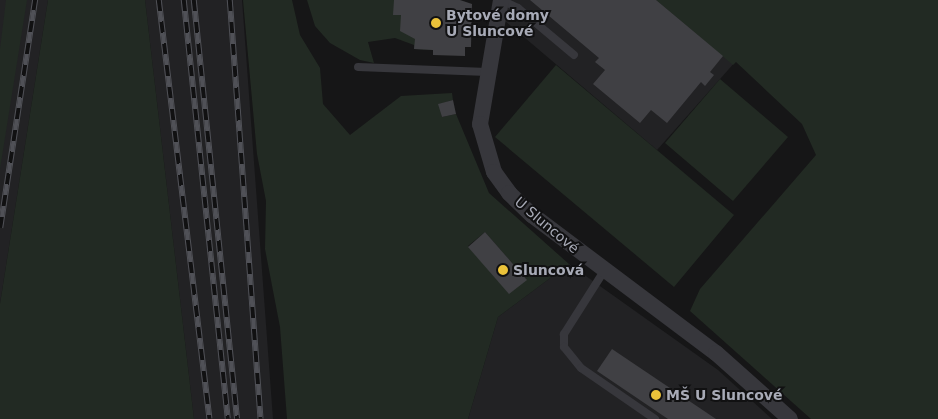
<!DOCTYPE html>
<html>
<head>
<meta charset="utf-8">
<style>
	body { margin:0 }
	#map { position:relative; width:938px; height:419px; overflow:hidden; background:#161617; font-family:"DejaVu Sans",sans-serif }
	div>[style] { position:absolute }
	.built>* { inset:0; background:#222224 }
	.green>* { inset:0; background:#222a23 }
	.building>* { inset:0; background:#404044 }
	.lane>* { height:8px; margin:-4px; padding:0 4px; transform-origin:4px; border-radius:4px; background:#37373c }
	.street>* { height:16px; margin:-8px; padding:0 8px; transform-origin:8px; border-radius:8px; background:#37373c }
	.rail>* { height:5.5px; margin-top:-2.75px; transform-origin:0; background:repeating-linear-gradient(90deg,#111112 0 11px,#505157 0 22px); box-sizing:border-box; border-block:1px solid #505157 }
	.dots>* { width:14px; height:14px; translate:-50% -50%; box-sizing:border-box; border:2px solid #111112; border-radius:50% }
	span { translate:-50% -50%; white-space:nowrap; text-align:center; line-height:1.15; -webkit-text-stroke:4px #111112; paint-order:stroke }
	.poi-label { font-size:14px; color:#a8abb7; font-weight:700 }
	.left { translate:0 -50%; text-align:left }
	.street-label { font-size:14px; color:#a8abb7 }
</style>
</head>
<body>
<div id="map">
	<div class="built">
		<i style="clip-path:polygon(0 0,48px 0,0 304px)"></i>
		<i style="clip-path:polygon(145px 0,242px 0,273px 419px,194px 419px)"></i>
		<i style="clip-path:polygon(508px 0,671px 0,736px 61px,657px 150px,505px 21px)"></i>
		<i style="clip-path:polygon(569px 264px,718px 370px,772px 419px,468px 419px,498px 317px)"></i>
	</div>
	<div class="green">
		<i style="clip-path:polygon(6px 0,27px 0,0 169px,0 49px)"></i>
		<i style="clip-path:polygon(48px 0,145px 0,194px 419px,0 419px,0 304px)"></i>
		<i style="clip-path:polygon(evenodd,243px 0,292px 0,300px 35px,320px 68px,323px 104px,350px 135px,401px 96px,452px 93px,453px 100px,439px 104px,442px 117px,456px 114px,489px 193px,569px 264px,498px 317px,468px 419px,287px 419px,280px 327px,265px 249px,266px 201px,257px 154px,243px 0,485px 232px,526px 279px,509px 293px,468px 246px,485px 232px)"></i>
		<i style="clip-path:polygon(307px 0,415px 0,465px 55px,433px 55px,433px 50px,414px 49px,414px 45px,395px 38px,368px 42px,374px 63px,360px 60px,330px 43px,315px 26px)"></i>
		<i style="clip-path:polygon(656px 0,938px 0,938px 419px,811px 419px,690px 311px,700px 289px,816px 155px,802px 124px,736px 62px,733px 65px)"></i>
		<i style="clip-path:polygon(556px 65px,734px 215px,674px 287px,495px 137px)"></i>
		<i style="clip-path:polygon(720px 79px,788px 137px,733px 201px,665px 143px)"></i>
	</div>
	<div class="building">
		<i style="clip-path:polygon(394px 0,460px 0,472px 4px,471px 47px,465px 47px,465px 56px,433px 55px,433px 50px,414px 49px,415px 39px,400px 31px,401px 15px,393px 15px)"></i>
		<i style="clip-path:polygon(530px 0,656px 0,723px 56px,710px 72px,714px 75px,705px 86px,701px 82px,667px 123px,651px 110px,640px 123px,593px 84px,605px 70px,595px 62px,599px 58px)"></i>
		<i style="clip-path:polygon(453px 100px,456px 114px,442px 117px,438px 104px)"></i>
		<i style="clip-path:polygon(485px 232px,527px 280px,509px 294px,468px 247px)"></i>
		<i style="clip-path:polygon(612px 349px,716px 419px,668px 419px,597px 371px)"></i>
	</div>
	<div class="lane">
		<i style="left:501px;top:0;width:19px;rotate:25deg"></i>
		<i style="left:518px;top:8px;width:73px;rotate:40deg"></i>
		<i style="left:358px;top:67px;width:129px;rotate:2.2deg"></i>
		<i style="left:604px;top:271px;width:75px;rotate:122.4deg"></i>
		<i style="left:564px;top:334px;width:13px;rotate:90deg"></i>
		<i style="left:564px;top:347px;width:27px;rotate:51deg"></i>
		<i style="left:581px;top:368px;width:90px;rotate:34.6deg"></i>
	</div>
	<div class="street">
		<i style="left:501px;top:0;width:126px;rotate:99.6deg"></i>
		<i style="left:480px;top:124px;width:50px;rotate:73.7deg"></i>
		<i style="left:494px;top:172px;width:26px;rotate:54deg"></i>
		<i style="left:509px;top:193px;width:32px;rotate:44deg"></i>
		<i style="left:532px;top:215px;width:230px;rotate:36.9deg"></i>
		<i style="left:716px;top:353px;width:99px;rotate:41.7deg"></i>
	</div>
	<div class="rail">
		<i style="left:159px;top:0;width:422px;rotate:83.1deg"></i>
		<i style="left:184px;top:0;width:421px;rotate:84deg"></i>
		<i style="left:194px;top:0;width:421px;rotate:84.1deg"></i>
		<i style="left:230px;top:0;width:420px;rotate:85.8deg"></i>
		<i style="left:0;top:228px;width:231px;rotate:-81.3deg"></i>
	</div>
	<div class="dots">
		<i style="left:436px;top:23px;background:#ebc23a"></i>
		<i style="left:503px;top:270px;background:#ebc23a"></i>
		<i style="left:656px;top:395px;background:#ebc23a"></i>
	</div>
	<div class="poi-label">
		<span class="left" style="left:446px;top:23px">Bytové domy<br>U Sluncové</span>
		<span class="left" style="left:513px;top:270px">Sluncová</span>
		<span class="left" style="left:666px;top:395px">MŠ U Sluncové</span>
	</div>
	<div class="street-label">
		<span style="left:547px;top:225px;rotate:40deg">U Sluncové</span>
	</div>
</div>
</body>
</html>
